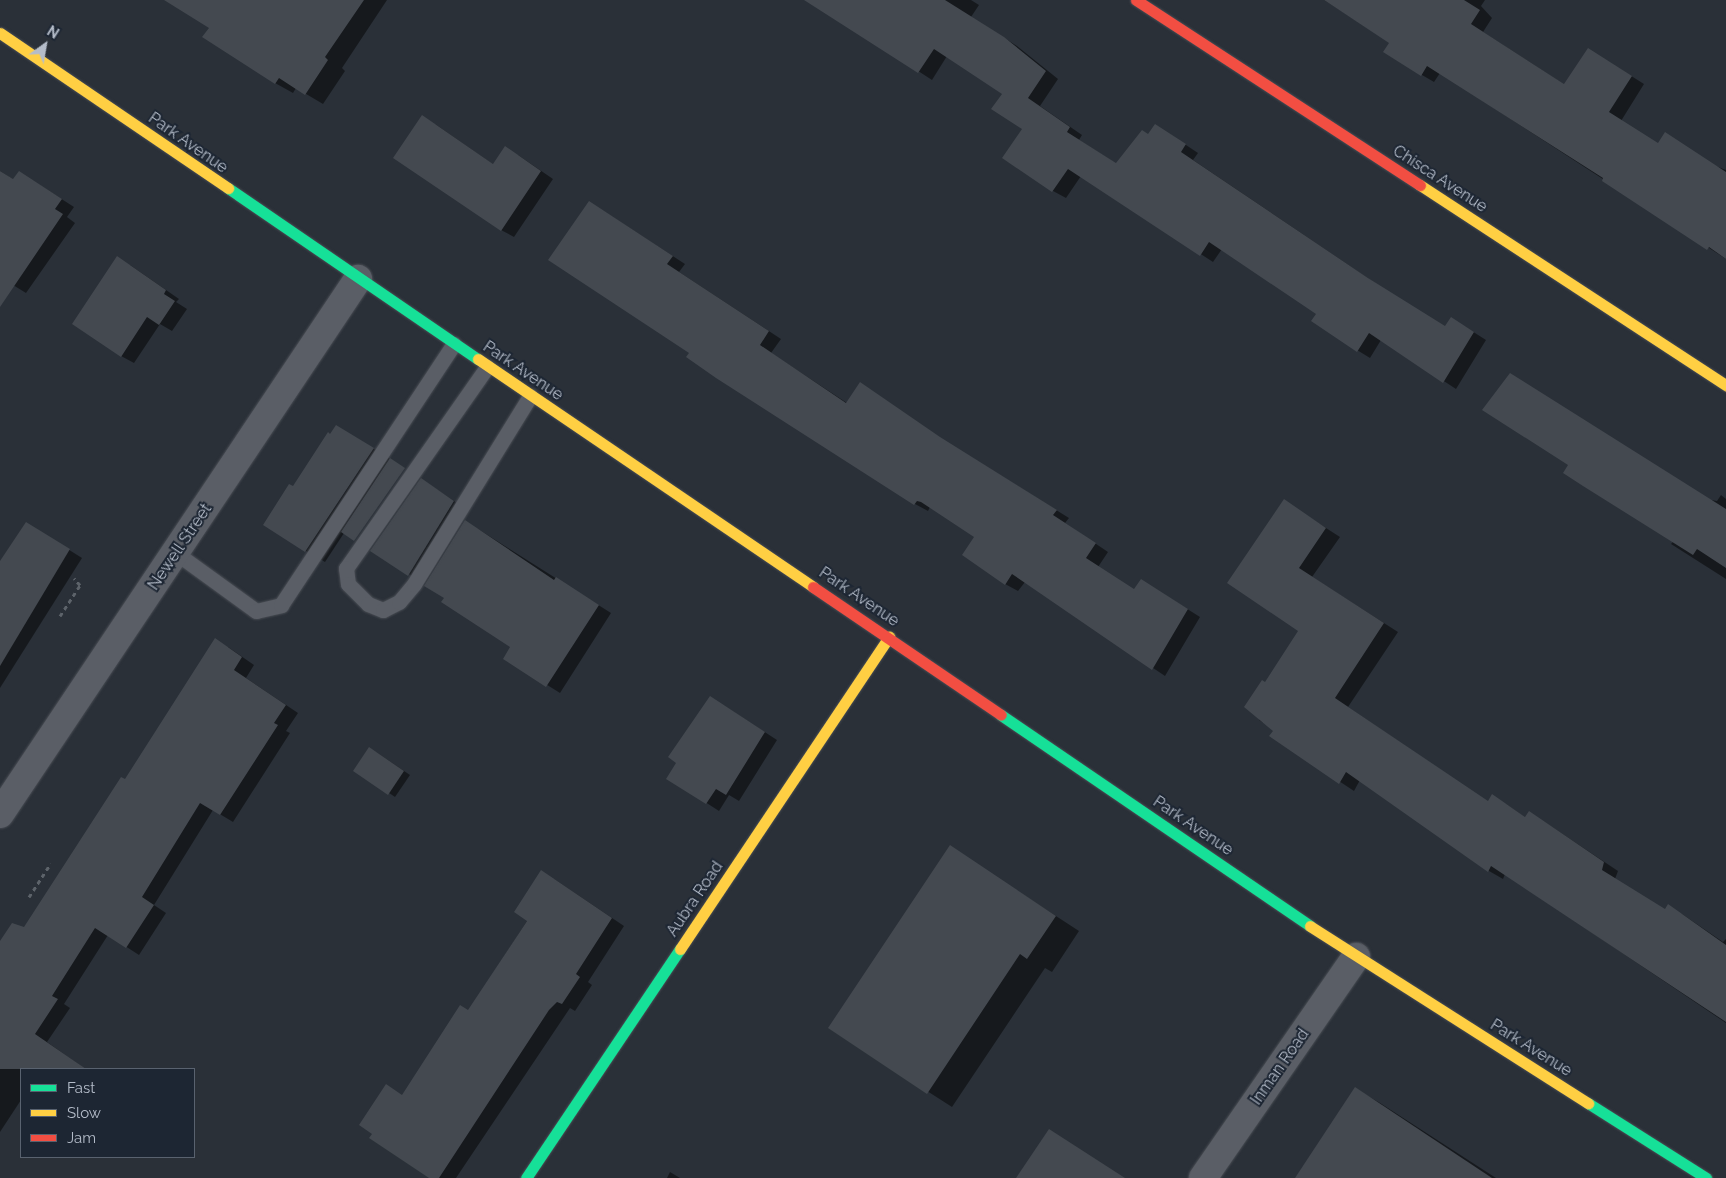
<!DOCTYPE html>
<html>
<head>
<meta charset="utf-8">
<style>
	body { margin:0 }
	#map { position:relative; width:1726px; height:1178px; overflow:hidden; background:#2a3038; font-family:Raleway,sans-serif }
	div>[style] { position:absolute }
	.shadow>* { inset:0; background:#0007 }
	.building>* { inset:0; background:#444950 }
	.path>* { height:3px; margin-top:-1.5px; transform-origin:0; background:repeating-linear-gradient(90deg,#5d636a 0 4px,transparent 0 8px) }
	.roads { filter:drop-shadow(0 0 1px #484c53) drop-shadow(0 0 1px #484c53) }
	.lane>* { height:15px; margin:-7.5px; padding:0 7.5px; transform-origin:7.5px; border-radius:7.5px; background:#5a5e66 }
	.street>* { height:28px; margin:-14px; padding:0 14px; transform-origin:14px; border-radius:14px; background:#5a5e66 }
	.fast>* { height:11px; margin:-5.5px; padding:0 5.5px; transform-origin:5.5px; border-radius:5.5px; background:#16e098 }
	.slow>* { height:11px; margin:-5.5px; padding:0 5.5px; transform-origin:5.5px; border-radius:5.5px; background:#ffcf43 }
	.jam>* { height:11px; margin:-5.5px; padding:0 5.5px; transform-origin:5.5px; border-radius:5.5px; background:#f24e42 }
	span { translate:-50% -50%; white-space:nowrap; text-align:center; line-height:1.15; -webkit-text-stroke:4px #1d2633; paint-order:stroke }
	.street-label { font-size:16px; color:#b4bcc9 }
	.legend { position:absolute; left:20px; top:1068px; width:175px; height:90px; box-sizing:border-box; background:#1d2633; border:1px solid #59626f; margin:0; padding:6px 9px; list-style:none; font-size:15px; color:#b4bcc9 }
	.legend li { display:flex; align-items:center; gap:10px; height:25px }
	.legend b { width:25px; border:1px solid #59626f }
	.north { position:absolute; left:20px; top:20px; width:50px; height:50px; -webkit-text-stroke:4px #1d2633; paint-order:stroke; rotate:32deg; font-size:14px; font-weight:700; line-height:20px; text-align:center; color:#b4bcc9 }
	.north::after { content:''; display:block; margin:auto; width:18px; height:22px; background:#b4bcc9; clip-path:polygon(50% 0,100% 100%,50% 72%,0 100%) }
</style>
</head>
<body>
<div id="map">
	<div class="shadow">
		<i style="clip-path:polygon(166px 0,387px 0,342px 68px,345px 71px,323px 104px,296px 88px,293px 93px,275px 83px,211px 28px)"></i>
		<i style="clip-path:polygon(809px 0,971px 0,979px 5px,971px 17px,1017px 46px,1058px 79px,1040px 106px,1082px 135px,1079px 140px,1117px 164px,1149px 135px,1168px 133px,1198px 153px,1193px 160px,1381px 287px,1446px 328px,1464px 326px,1486px 340px,1456px 389px,1381px 340px,1370px 358px,1357px 350px,1317px 313px,1222px 249px,1213px 262px,1081px 176px,1066px 198px,1053px 191px,1004px 157px,1023px 129px,1003px 93px,947px 56px,932px 80px)"></i>
		<i style="clip-path:polygon(1324px 0,1485px 0,1481px 6px,1492px 18px,1483px 32px,1565px 85px,1601px 57px,1644px 84px,1621px 121px,1658px 144px,1726px 170px,1726px 259px,1440px 73px,1434px 82px,1422px 75px,1391px 43px)"></i>
		<i style="clip-path:polygon(435px 124px,494px 165px,518px 155px,553px 179px,514px 237px,501px 230px)"></i>
		<i style="clip-path:polygon(0 171px,14px 180px,32px 180px,74px 207px,67px 217px,75px 223px,26px 293px,0 277px)"></i>
		<i style="clip-path:polygon(602px 210px,685px 264px,679px 272px,781px 339px,771px 353px,847px 403px,953px 446px,1069px 518px,1065px 523px,1108px 552px,1098px 567px,1134px 590px,1154px 588px,1200px 617px,1165px 676px,1025px 582px,1018px 591px,1005px 584px,976px 536px,930px 507px,928px 511px,915px 504px,688px 357px,691px 352px)"></i>
		<i style="clip-path:polygon(130px 265px,179px 299px,176px 302px,187px 309px,172px 331px,160px 324px,134px 363px,121px 356px)"></i>
		<i style="clip-path:polygon(355px 437px,392px 460px,325px 562px,306px 551px,294px 488px)"></i>
		<i style="clip-path:polygon(421px 479px,466px 509px,421px 582px,409px 574px)"></i>
		<i style="clip-path:polygon(1721px 495px,1726px 499px,1726px 579px,1671px 544px,1711px 500px,1717px 501px)"></i>
		<i style="clip-path:polygon(1284px 501px,1340px 537px,1312px 577px,1398px 632px,1348px 707px,1488px 802px,1506px 804px,1526px 818px,1543px 821px,1618px 871px,1615px 879px,1665px 910px,1682px 914px,1723px 942px,1726px 939px,1726px 1023px,1505px 874px,1503px 879px,1489px 871px,1360px 780px,1354px 791px,1271px 736px,1275px 730px,1259px 720px,1266px 683px,1300px 631px)"></i>
		<i style="clip-path:polygon(478px 529px,611px 613px,560px 693px,504px 658px,512px 647px)"></i>
		<i style="clip-path:polygon(39px 531px,82px 558px,0 688px,0 576px)"></i>
		<i style="clip-path:polygon(228px 647px,254px 665px,246px 678px,298px 713px,286px 731px,290px 733px,233px 822px,213px 810px,154px 905px,166px 913px,139px 955px,108px 935px,64px 1004px,70px 1008px,47px 1042px,81px 1066px,79px 1069px,21px 1069px,21px 1100px,0 1132px,0 943px,24px 929px,125px 781px)"></i>
		<i style="clip-path:polygon(723px 705px,777px 740px,739px 801px,729px 795px,719px 811px,668px 778px)"></i>
		<i style="clip-path:polygon(376px 752px,410px 775px,395px 797px,355px 770px)"></i>
		<i style="clip-path:polygon(950px 847px,1079px 931px,1052px 972px,1045px 968px,952px 1107px,829px 1028px)"></i>
		<i style="clip-path:polygon(554px 879px,624px 926px,588px 982px,592px 985px,575px 1011px,570px 1008px,456px 1178px,431px 1178px,403px 1096px,469px 1011px)"></i>
		<i style="clip-path:polygon(1356px 1089px,1380px 1103px,1496px 1178px,1296px 1178px)"></i>
		<i style="clip-path:polygon(670px 1172px,680px 1178px,667px 1178px)"></i>
	</div>
	<div class="building">
		<i style="clip-path:polygon(164px 0,364px 0,325px 57px,328px 60px,305px 95px,279px 78px,275px 84px,202px 37px,209px 28px)"></i>
		<i style="clip-path:polygon(804px 0,945px 0,1004px 37px,1046px 71px,1028px 98px,1070px 127px,1067px 132px,1116px 163px,1142px 130px,1148px 134px,1155px 124px,1186px 144px,1181px 152px,1368px 278px,1445px 326px,1451px 317px,1474px 332px,1443px 383px,1369px 333px,1357px 352px,1311px 321px,1316px 314px,1209px 242px,1200px 256px,1068px 169px,1052px 192px,1002px 158px,1022px 129px,991px 109px,1002px 94px,934px 49px,918px 73px)"></i>
		<i style="clip-path:polygon(1324px 0,1464px 0,1480px 10px,1471px 24px,1564px 84px,1588px 48px,1632px 76px,1609px 112px,1658px 143px,1665px 132px,1726px 172px,1726px 259px,1709px 247px,1707px 250px,1602px 181px,1603px 178px,1427px 66px,1421px 76px,1383px 52px,1389px 43px)"></i>
		<i style="clip-path:polygon(422px 115px,493px 164px,505px 146px,541px 171px,501px 231px,393px 158px)"></i>
		<i style="clip-path:polygon(0 171px,13px 179px,19px 171px,62px 199px,55px 209px,63px 214px,0 307px)"></i>
		<i style="clip-path:polygon(589px 201px,673px 256px,667px 264px,769px 331px,760px 345px,846px 403px,860px 382px,940px 437px,1057px 510px,1053px 515px,1096px 543px,1086px 558px,1134px 589px,1141px 579px,1188px 609px,1152px 670px,1012px 574px,1005px 585px,962px 555px,974px 537px,921px 502px,917px 501px,914px 505px,716px 378px,686px 357px,689px 353px,548px 260px)"></i>
		<i style="clip-path:polygon(117px 256px,166px 290px,164px 294px,175px 301px,159px 325px,147px 317px,121px 357px,72px 324px)"></i>
		<i style="clip-path:polygon(1510px 373px,1726px 509px,1726px 568px,1697px 549px,1693px 555px,1583px 486px,1563px 473px,1568px 465px,1482px 410px)"></i>
		<i style="clip-path:polygon(336px 425px,374px 448px,305px 552px,263px 525px,289px 484px,293px 486px,328px 432px,330px 434px)"></i>
		<i style="clip-path:polygon(390px 458px,405px 468px,354px 541px,341px 532px)"></i>
		<i style="clip-path:polygon(421px 478px,454px 501px,408px 576px,370px 551px)"></i>
		<i style="clip-path:polygon(1284px 499px,1326px 528px,1299px 568px,1384px 623px,1335px 698px,1488px 801px,1492px 794px,1525px 817px,1529px 811px,1604px 862px,1602px 870px,1665px 909px,1668px 904px,1726px 945px,1726px 1022px,1491px 866px,1488px 872px,1346px 772px,1339px 784px,1269px 736px,1273px 731px,1244px 707px,1262px 680px,1265px 682px,1298px 631px,1227px 583px)"></i>
		<i style="clip-path:polygon(465px 520px,554px 580px,556px 577px,599px 605px,546px 687px,503px 659px,510px 647px,441px 602px,444px 598px,424px 586px)"></i>
		<i style="clip-path:polygon(26px 522px,70px 549px,0 666px,0 561px)"></i>
		<i style="clip-path:polygon(215px 638px,242px 657px,234px 670px,286px 705px,274px 723px,278px 725px,220px 815px,200px 803px,142px 897px,154px 905px,126px 948px,95px 928px,52px 996px,58px 999px,35px 1034px,86px 1069px,0 1069px,0 941px,12px 923px,24px 927px,121px 777px,125px 779px)"></i>
		<i style="clip-path:polygon(710px 696px,765px 732px,726px 795px,716px 789px,706px 804px,666px 779px,676px 763px,668px 757px)"></i>
		<i style="clip-path:polygon(369px 747px,404px 771px,388px 795px,353px 771px)"></i>
		<i style="clip-path:polygon(950px 845px,1056px 916px,1027px 959px,1020px 954px,927px 1094px,828px 1028px)"></i>
		<i style="clip-path:polygon(541px 870px,612px 918px,576px 974px,580px 977px,562px 1004px,557px 1002px,549px 1010px,439px 1178px,429px 1178px,369px 1138px,372px 1134px,359px 1125px,386px 1084px,402px 1095px,460px 1005px,468px 1010px,527px 921px,514px 912px)"></i>
		<i style="clip-path:polygon(1355px 1087px,1492px 1178px,1295px 1178px)"></i>
		<i style="clip-path:polygon(1049px 1129px,1125px 1178px,1016px 1178px)"></i>
	</div>
	<div class="path">
		<i style="left:60px;top:616px;width:37px;rotate:-57deg"></i>
		<i style="left:80px;top:585px;width:9px;rotate:-131deg"></i>
		<i style="left:29px;top:897px;width:40px;rotate:-57.1deg"></i>
	</div>
	<div class="roads">
		<div class="lane">
			<i style="left:487px;top:367px;width:246px;rotate:125deg"></i>
			<i style="left:346px;top:568px;width:16px;rotate:83deg"></i>
			<i style="left:348px;top:584px;width:28px;rotate:45deg"></i>
			<i style="left:368px;top:604px;width:16px;rotate:22deg"></i>
			<i style="left:383px;top:610px;width:18px;rotate:-27deg"></i>
			<i style="left:399px;top:602px;width:23px;rotate:-50deg"></i>
			<i style="left:414px;top:584px;width:221px;rotate:-58.3deg"></i>
			<i style="left:176px;top:553px;width:99px;rotate:35.9deg"></i>
			<i style="left:256px;top:611px;width:26px;rotate:-13deg"></i>
			<i style="left:281px;top:605px;width:313px;rotate:-56.5deg"></i>
		</div>
		<div class="street">
			<i style="left:0;top:814px;width:644px;rotate:-56.21deg"></i>
			<i style="left:1203px;top:1178px;width:269px;rotate:-55.3deg"></i>
		</div>
		<div class="fast">
			<i style="left:228px;top:188px;width:303px;rotate:34.4deg"></i>
			<i style="left:1001px;top:715px;width:374px;rotate:34.3deg"></i>
			<i style="left:1588px;top:1103px;width:140px;rotate:32.4deg"></i>
			<i style="left:526px;top:1178px;width:276px;rotate:-56.1deg"></i>
		</div>
		<div class="slow">
			<i style="left:0;top:33px;width:276px;rotate:34.2deg"></i>
			<i style="left:1420px;top:185px;width:366px;rotate:33.2deg"></i>
			<i style="left:478px;top:359px;width:405px;rotate:34.2deg"></i>
			<i style="left:1310px;top:926px;width:330px;rotate:32.5deg"></i>
			<i style="left:680px;top:949px;width:376px;rotate:-56.2deg"></i>
		</div>
		<div class="jam">
			<i style="left:1136px;top:0;width:339px;rotate:33.1deg"></i>
			<i style="left:813px;top:587px;width:227px;rotate:34.2deg"></i>
		</div>
	</div>
	<div class="street-label">
		<span style="left:188px;top:143px;rotate:35deg">Park Avenue</span>
		<span style="left:1440px;top:179px;rotate:33deg">Chisca Avenue</span>
		<span style="left:523px;top:371px;rotate:34deg">Park Avenue</span>
		<span style="left:180px;top:547px;rotate:-56deg">Newell Street</span>
		<span style="left:859px;top:597px;rotate:34deg">Park Avenue</span>
		<span style="left:1193px;top:826px;rotate:34deg">Park Avenue</span>
		<span style="left:695px;top:899px;rotate:-56deg">Aubra Road</span>
		<span style="left:1531px;top:1048px;rotate:32deg">Park Avenue</span>
		<span style="left:1280px;top:1067px;rotate:-55deg">Inman Road</span>
	</div>
	<ul class="legend">
	<li><b style="height:6px;background:#16e098"></b>Fast</li>
	<li><b style="height:6px;background:#ffcf43"></b>Slow</li>
	<li><b style="height:6px;background:#f24e42"></b>Jam</li>
	</ul>
	<div class="north">N</div>
</div>
</body>
</html>
